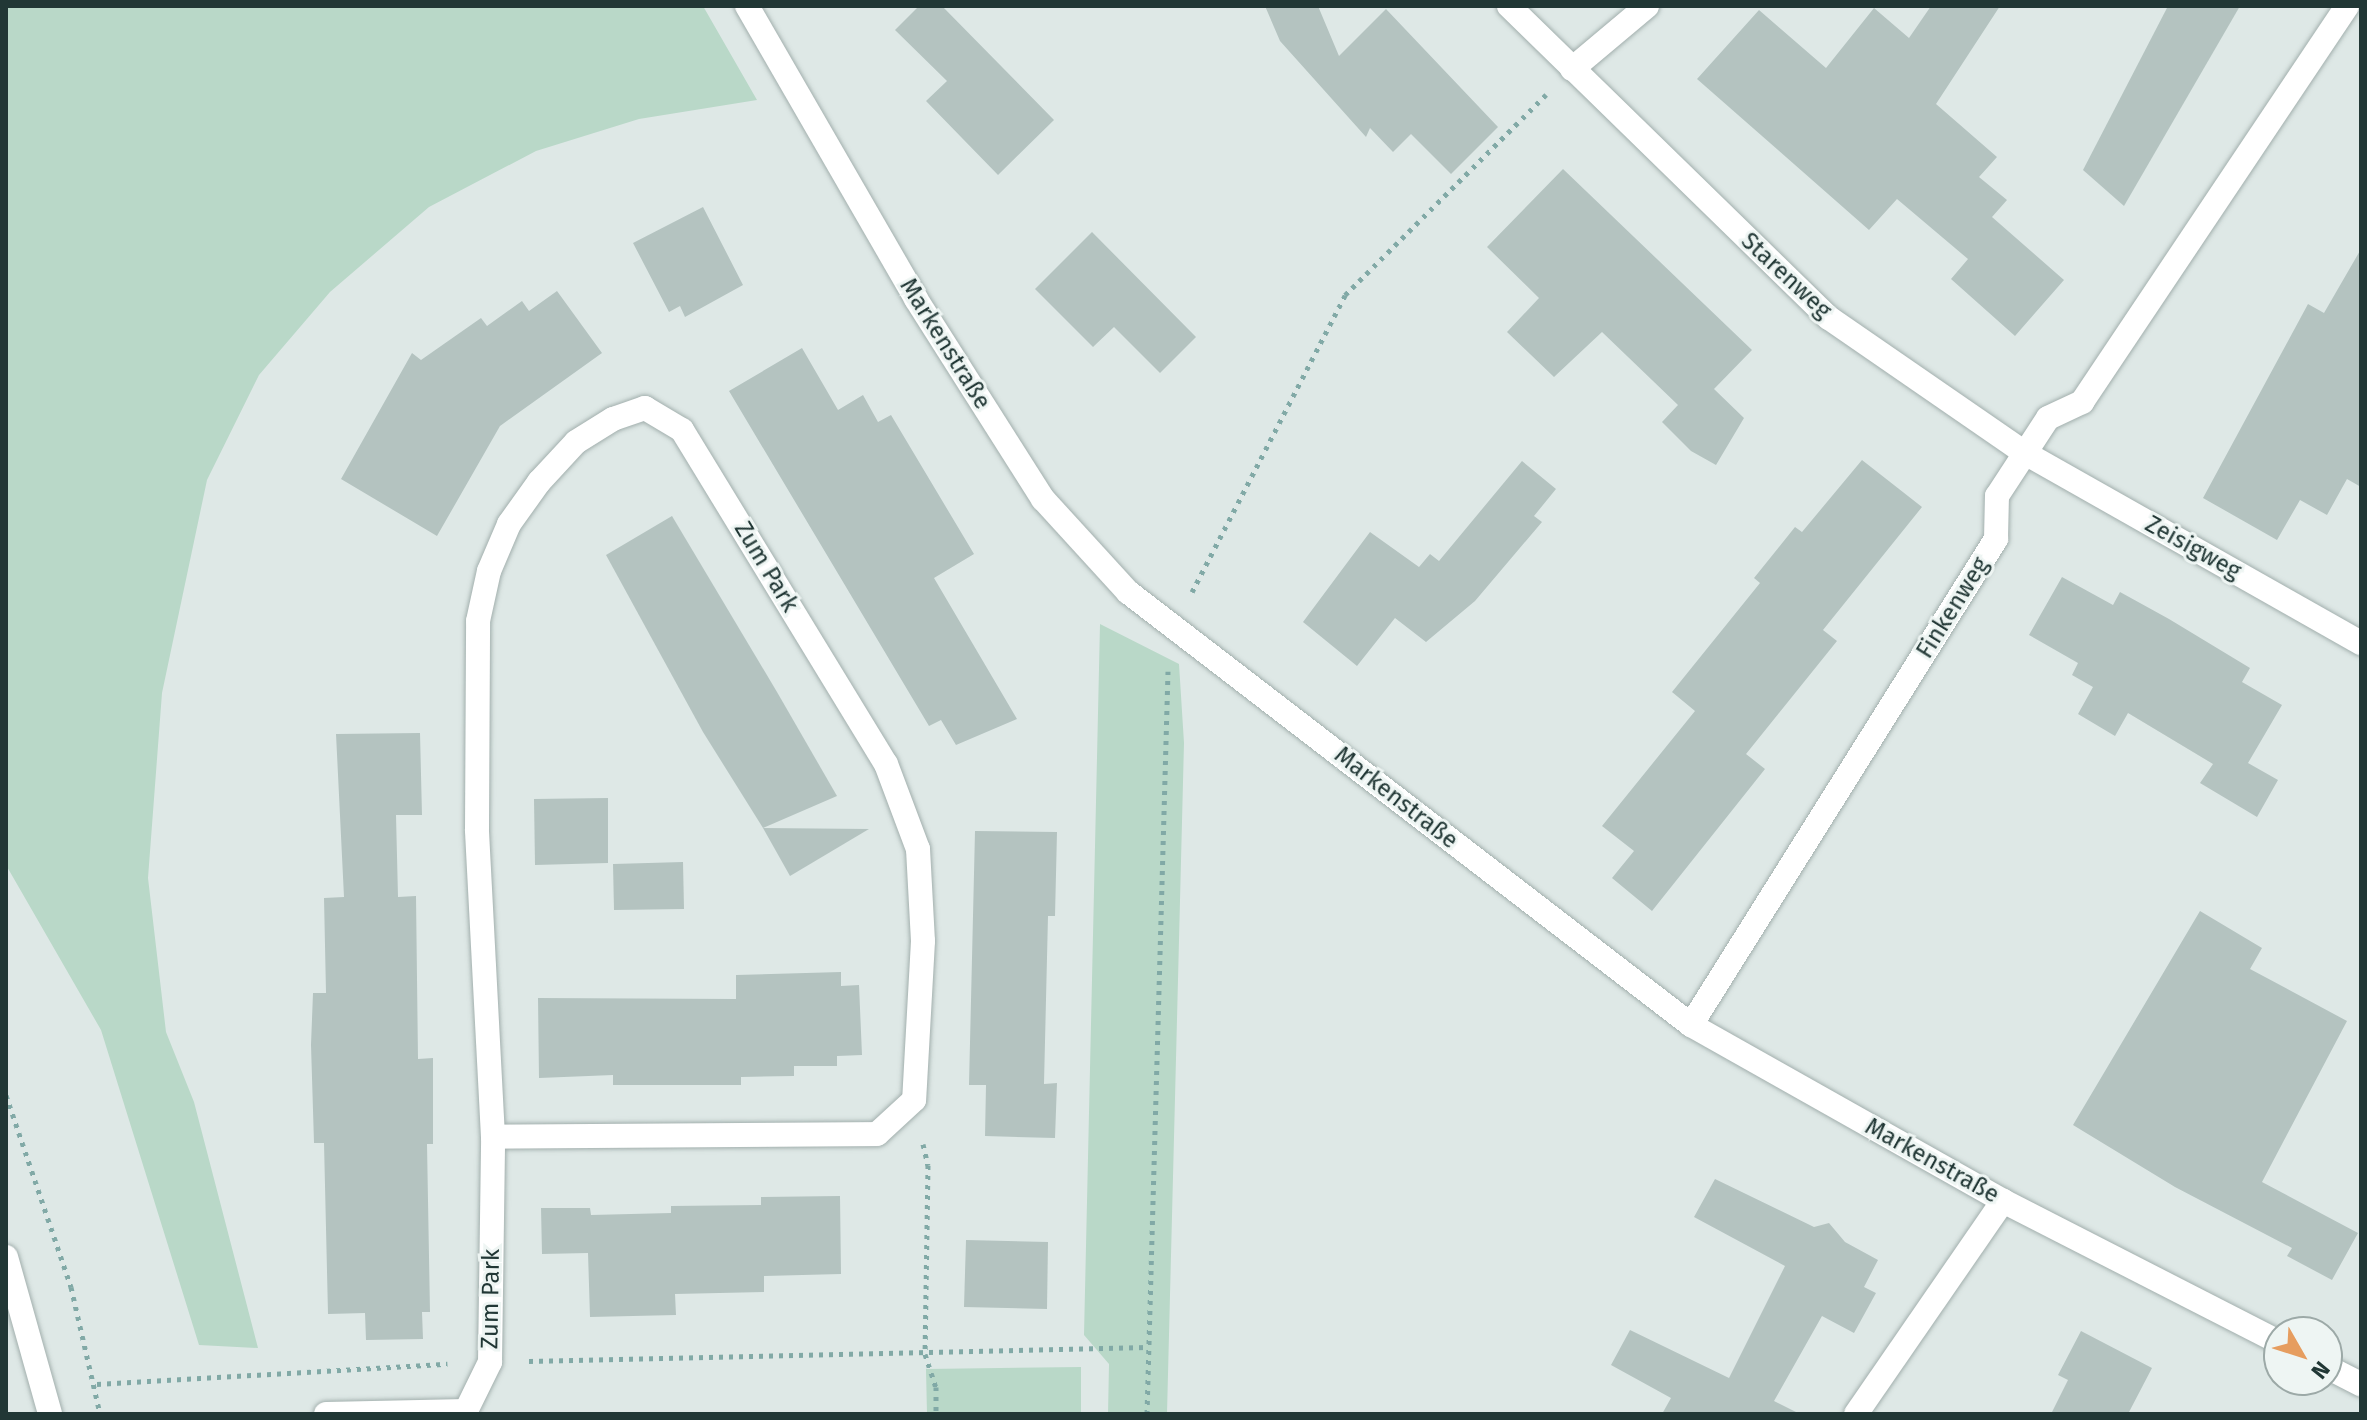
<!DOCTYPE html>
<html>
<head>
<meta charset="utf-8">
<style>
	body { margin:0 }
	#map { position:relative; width:2367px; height:1420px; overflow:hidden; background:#dee8e6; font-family:"Fira Sans",sans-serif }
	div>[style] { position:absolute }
	.green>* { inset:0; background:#b9d8c8 }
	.building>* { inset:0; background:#b4c3c0 }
	.path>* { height:5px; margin-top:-2.5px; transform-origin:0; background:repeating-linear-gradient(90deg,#81a9a6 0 4px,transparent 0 10px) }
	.roads { filter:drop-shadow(0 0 2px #a2afad) drop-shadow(0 0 2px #a2afad) }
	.service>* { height:24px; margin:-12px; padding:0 12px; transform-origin:12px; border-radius:12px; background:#fff }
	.minor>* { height:24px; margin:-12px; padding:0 12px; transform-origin:12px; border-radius:12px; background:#fff }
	span { translate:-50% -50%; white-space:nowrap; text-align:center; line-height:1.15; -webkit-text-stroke:6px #eef5f3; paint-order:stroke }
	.street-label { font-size:24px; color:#213735 }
	.frame { position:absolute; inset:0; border:8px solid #213735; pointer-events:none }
	.north { position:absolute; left:2263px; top:1316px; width:80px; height:80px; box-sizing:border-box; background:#eef5f3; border:2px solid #9ca9a7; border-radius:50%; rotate:129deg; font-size:22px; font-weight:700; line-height:32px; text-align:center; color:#213735 }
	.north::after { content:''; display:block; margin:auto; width:28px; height:36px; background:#e69d5f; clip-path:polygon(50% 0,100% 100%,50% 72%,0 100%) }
</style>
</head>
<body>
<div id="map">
	<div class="green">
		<i style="clip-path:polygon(6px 6px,703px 6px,757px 100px,639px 119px,536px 151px,429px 207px,330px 292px,259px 375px,207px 480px,162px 693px,148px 878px,166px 1032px,194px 1102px,258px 1348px,199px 1345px,101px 1030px,6px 865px)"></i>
		<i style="clip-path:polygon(1100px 624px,1179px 664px,1184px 743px,1167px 1414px,1108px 1414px,1109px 1364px,1084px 1335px)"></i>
		<i style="clip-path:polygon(1081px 1367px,1081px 1414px,927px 1414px,926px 1369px)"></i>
	</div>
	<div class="building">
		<i style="clip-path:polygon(919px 6px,942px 6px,1054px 120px,998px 175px,926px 101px,947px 81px,895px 30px)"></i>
		<i style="clip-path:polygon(1265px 6px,1318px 6px,1339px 56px,1386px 9px,1498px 127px,1451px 174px,1411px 134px,1393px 152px,1370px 128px,1366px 137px,1280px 41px)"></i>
		<i style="clip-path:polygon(1931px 6px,2000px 6px,1936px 104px,1997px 157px,1979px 177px,2007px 200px,1992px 217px,2064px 280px,2015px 336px,1951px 279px,1968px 259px,1897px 199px,1869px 230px,1697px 79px,1759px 10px,1826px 68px,1874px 8px,1909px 38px)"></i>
		<i style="clip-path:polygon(2168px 6px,2240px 6px,2124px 206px,2083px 170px)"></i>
		<i style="clip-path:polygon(1563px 169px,1752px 350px,1714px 389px,1744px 418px,1716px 465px,1691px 451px,1662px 422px,1678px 405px,1602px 332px,1554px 377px,1507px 332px,1539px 298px,1487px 247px)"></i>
		<i style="clip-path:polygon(703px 207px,743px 285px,685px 317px,680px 306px,669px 312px,633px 243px)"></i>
		<i style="clip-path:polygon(1092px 232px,1196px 337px,1160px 373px,1114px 327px,1093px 347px,1035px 289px)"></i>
		<i style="clip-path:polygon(2361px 249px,2361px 487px,2347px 479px,2327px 515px,2300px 500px,2277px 540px,2203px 498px,2308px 304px,2324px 313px)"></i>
		<i style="clip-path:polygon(557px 291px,602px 353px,500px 426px,437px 536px,341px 479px,412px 353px,421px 360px,481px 318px,487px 326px,522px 301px,529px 311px)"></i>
		<i style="clip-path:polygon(802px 348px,838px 410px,863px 395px,878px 422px,891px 415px,974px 554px,934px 578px,1017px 719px,956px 745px,941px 720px,929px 726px,729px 391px)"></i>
		<i style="clip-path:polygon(1862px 460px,1922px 507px,1823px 630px,1837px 641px,1746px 754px,1765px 769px,1652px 911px,1612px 878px,1634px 851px,1602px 826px,1695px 711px,1672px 692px,1760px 583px,1754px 578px,1795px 527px,1802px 532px)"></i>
		<i style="clip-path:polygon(1522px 461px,1556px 489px,1534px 516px,1542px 522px,1475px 601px,1426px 642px,1395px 618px,1357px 666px,1303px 622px,1370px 532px,1419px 567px,1430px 554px,1439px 561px)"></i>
		<i style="clip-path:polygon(672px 516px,777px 692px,837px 796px,763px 828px,703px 732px,606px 555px)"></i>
		<i style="clip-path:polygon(2062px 577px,2113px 605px,2120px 592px,2169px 619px,2250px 668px,2242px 682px,2282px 705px,2248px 763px,2278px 780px,2257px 817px,2200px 783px,2213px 764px,2128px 713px,2115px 736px,2078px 714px,2093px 687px,2072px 675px,2078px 663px,2029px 635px)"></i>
		<i style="clip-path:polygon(420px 733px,422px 815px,396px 815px,398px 897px,416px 896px,418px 1059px,433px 1058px,433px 1144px,427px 1144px,430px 1312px,422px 1312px,423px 1339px,366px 1340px,365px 1313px,328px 1314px,324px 1143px,314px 1143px,311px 1045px,313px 993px,326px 993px,324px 898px,344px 897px,336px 734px)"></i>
		<i style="clip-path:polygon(608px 798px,608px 863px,535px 865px,534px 799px)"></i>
		<i style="clip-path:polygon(763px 828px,869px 829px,790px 876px)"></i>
		<i style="clip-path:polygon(975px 831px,1057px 832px,1055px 916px,1048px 916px,1044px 1084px,1057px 1083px,1055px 1138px,985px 1136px,986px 1085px,969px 1085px)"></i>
		<i style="clip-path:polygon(683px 862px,684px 909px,614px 910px,613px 864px)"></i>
		<i style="clip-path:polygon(2200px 911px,2262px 948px,2250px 969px,2347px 1021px,2262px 1182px,2358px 1233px,2332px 1280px,2287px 1256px,2292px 1248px,2175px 1187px,2073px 1125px)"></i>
		<i style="clip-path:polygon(841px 972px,841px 986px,859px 985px,862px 1055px,837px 1056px,837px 1066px,794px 1066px,794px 1076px,741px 1077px,741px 1085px,613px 1085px,613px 1075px,539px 1078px,538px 998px,736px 999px,736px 975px)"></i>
		<i style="clip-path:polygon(1715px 1179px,1814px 1227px,1829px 1223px,1845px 1242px,1878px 1260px,1864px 1287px,1876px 1293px,1854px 1333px,1822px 1316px,1774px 1401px,1800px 1414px,1662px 1414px,1671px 1398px,1611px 1365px,1630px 1330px,1729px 1378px,1785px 1266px,1694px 1217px)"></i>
		<i style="clip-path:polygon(840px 1196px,841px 1274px,764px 1276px,764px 1292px,675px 1294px,676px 1315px,590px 1317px,588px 1253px,542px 1254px,541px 1208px,590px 1208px,591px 1215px,671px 1213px,671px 1206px,761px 1205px,761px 1197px)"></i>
		<i style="clip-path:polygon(966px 1240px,1048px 1242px,1047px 1309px,964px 1307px)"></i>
		<i style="clip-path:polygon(2081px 1331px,2152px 1368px,2128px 1414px,2051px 1414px,2068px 1380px,2058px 1375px)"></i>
	</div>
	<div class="path">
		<i style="left:1192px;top:592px;width:334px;rotate:-62.7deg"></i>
		<i style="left:1345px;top:295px;width:284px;rotate:-44.9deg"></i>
		<i style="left:6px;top:1095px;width:203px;rotate:71.3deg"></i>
		<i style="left:71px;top:1287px;width:130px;rotate:77.1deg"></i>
		<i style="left:923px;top:1144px;width:22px;rotate:77deg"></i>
		<i style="left:928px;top:1165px;width:189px;rotate:90.9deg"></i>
		<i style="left:925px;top:1354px;width:35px;rotate:72deg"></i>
		<i style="left:936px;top:1387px;width:27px;rotate:90deg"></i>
		<i style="left:529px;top:1361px;width:619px;rotate:-1.3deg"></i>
		<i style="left:97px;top:1384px;width:351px;rotate:-3.3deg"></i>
		<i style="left:1147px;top:1414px;width:743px;rotate:-88.38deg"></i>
	</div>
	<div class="roads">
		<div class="service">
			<i style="left:1856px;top:1414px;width:259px;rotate:-55.4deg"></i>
		</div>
		<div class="minor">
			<i style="left:747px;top:6px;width:338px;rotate:60deg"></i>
			<i style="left:916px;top:299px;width:237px;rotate:57.6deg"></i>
			<i style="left:1043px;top:499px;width:126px;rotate:47.6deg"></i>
			<i style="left:1128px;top:592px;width:710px;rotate:37.56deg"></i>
			<i style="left:1691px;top:1025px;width:358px;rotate:29.4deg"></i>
			<i style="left:2003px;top:1201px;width:310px;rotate:27.1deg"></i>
			<i style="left:1509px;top:6px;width:447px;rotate:44.3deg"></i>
			<i style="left:1829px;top:318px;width:238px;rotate:34.6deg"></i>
			<i style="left:2025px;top:453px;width:386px;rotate:29.5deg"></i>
			<i style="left:1572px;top:69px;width:98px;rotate:-40deg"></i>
			<i style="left:1691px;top:1025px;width:574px;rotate:-57.89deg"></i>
			<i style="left:1996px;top:539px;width:43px;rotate:-88.7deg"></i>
			<i style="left:1997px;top:496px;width:93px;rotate:-56.8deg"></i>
			<i style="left:2048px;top:418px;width:38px;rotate:-25deg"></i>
			<i style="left:2082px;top:402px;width:476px;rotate:-56.2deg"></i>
			<i style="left:6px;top:1257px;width:163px;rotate:74.3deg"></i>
			<i style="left:2327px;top:1367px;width:38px;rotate:27deg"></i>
			<i style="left:466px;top:1411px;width:55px;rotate:-63.9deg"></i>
			<i style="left:490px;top:1362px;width:225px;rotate:-89.2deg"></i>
			<i style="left:493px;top:1137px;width:308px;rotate:-93deg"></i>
			<i style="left:477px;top:829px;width:208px;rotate:-89.7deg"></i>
			<i style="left:478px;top:621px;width:51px;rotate:-77.6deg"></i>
			<i style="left:489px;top:571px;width:51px;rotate:-66.9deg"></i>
			<i style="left:509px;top:524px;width:52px;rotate:-54.5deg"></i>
			<i style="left:539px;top:482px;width:54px;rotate:-47.2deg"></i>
			<i style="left:576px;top:442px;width:44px;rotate:-31.9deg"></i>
			<i style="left:613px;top:419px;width:34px;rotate:-19deg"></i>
			<i style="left:645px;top:408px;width:43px;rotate:30.7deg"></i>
			<i style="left:682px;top:430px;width:391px;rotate:58.6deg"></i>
			<i style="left:886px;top:764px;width:91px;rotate:69.4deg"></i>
			<i style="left:918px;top:849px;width:92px;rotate:86.9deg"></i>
			<i style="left:923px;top:941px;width:159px;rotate:93.2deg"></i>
			<i style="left:914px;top:1100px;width:50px;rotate:137.4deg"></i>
			<i style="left:877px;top:1134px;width:384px;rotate:179.6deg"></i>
			<i style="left:326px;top:1414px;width:140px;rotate:-1.2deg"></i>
		</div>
	</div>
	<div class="street-label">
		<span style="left:1786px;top:276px;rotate:43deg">Starenweg</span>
		<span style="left:945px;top:344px;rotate:58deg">Markenstraße</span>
		<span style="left:2193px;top:548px;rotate:29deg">Zeisigweg</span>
		<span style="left:766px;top:567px;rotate:59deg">Zum Park</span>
		<span style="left:1953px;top:608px;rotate:-58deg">Finkenweg</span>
		<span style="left:1396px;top:798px;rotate:38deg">Markenstraße</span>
		<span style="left:1932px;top:1161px;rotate:29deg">Markenstraße</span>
		<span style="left:491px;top:1299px;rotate:-89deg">Zum Park</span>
	</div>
	<div class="frame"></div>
	<div class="north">N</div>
</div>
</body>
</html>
